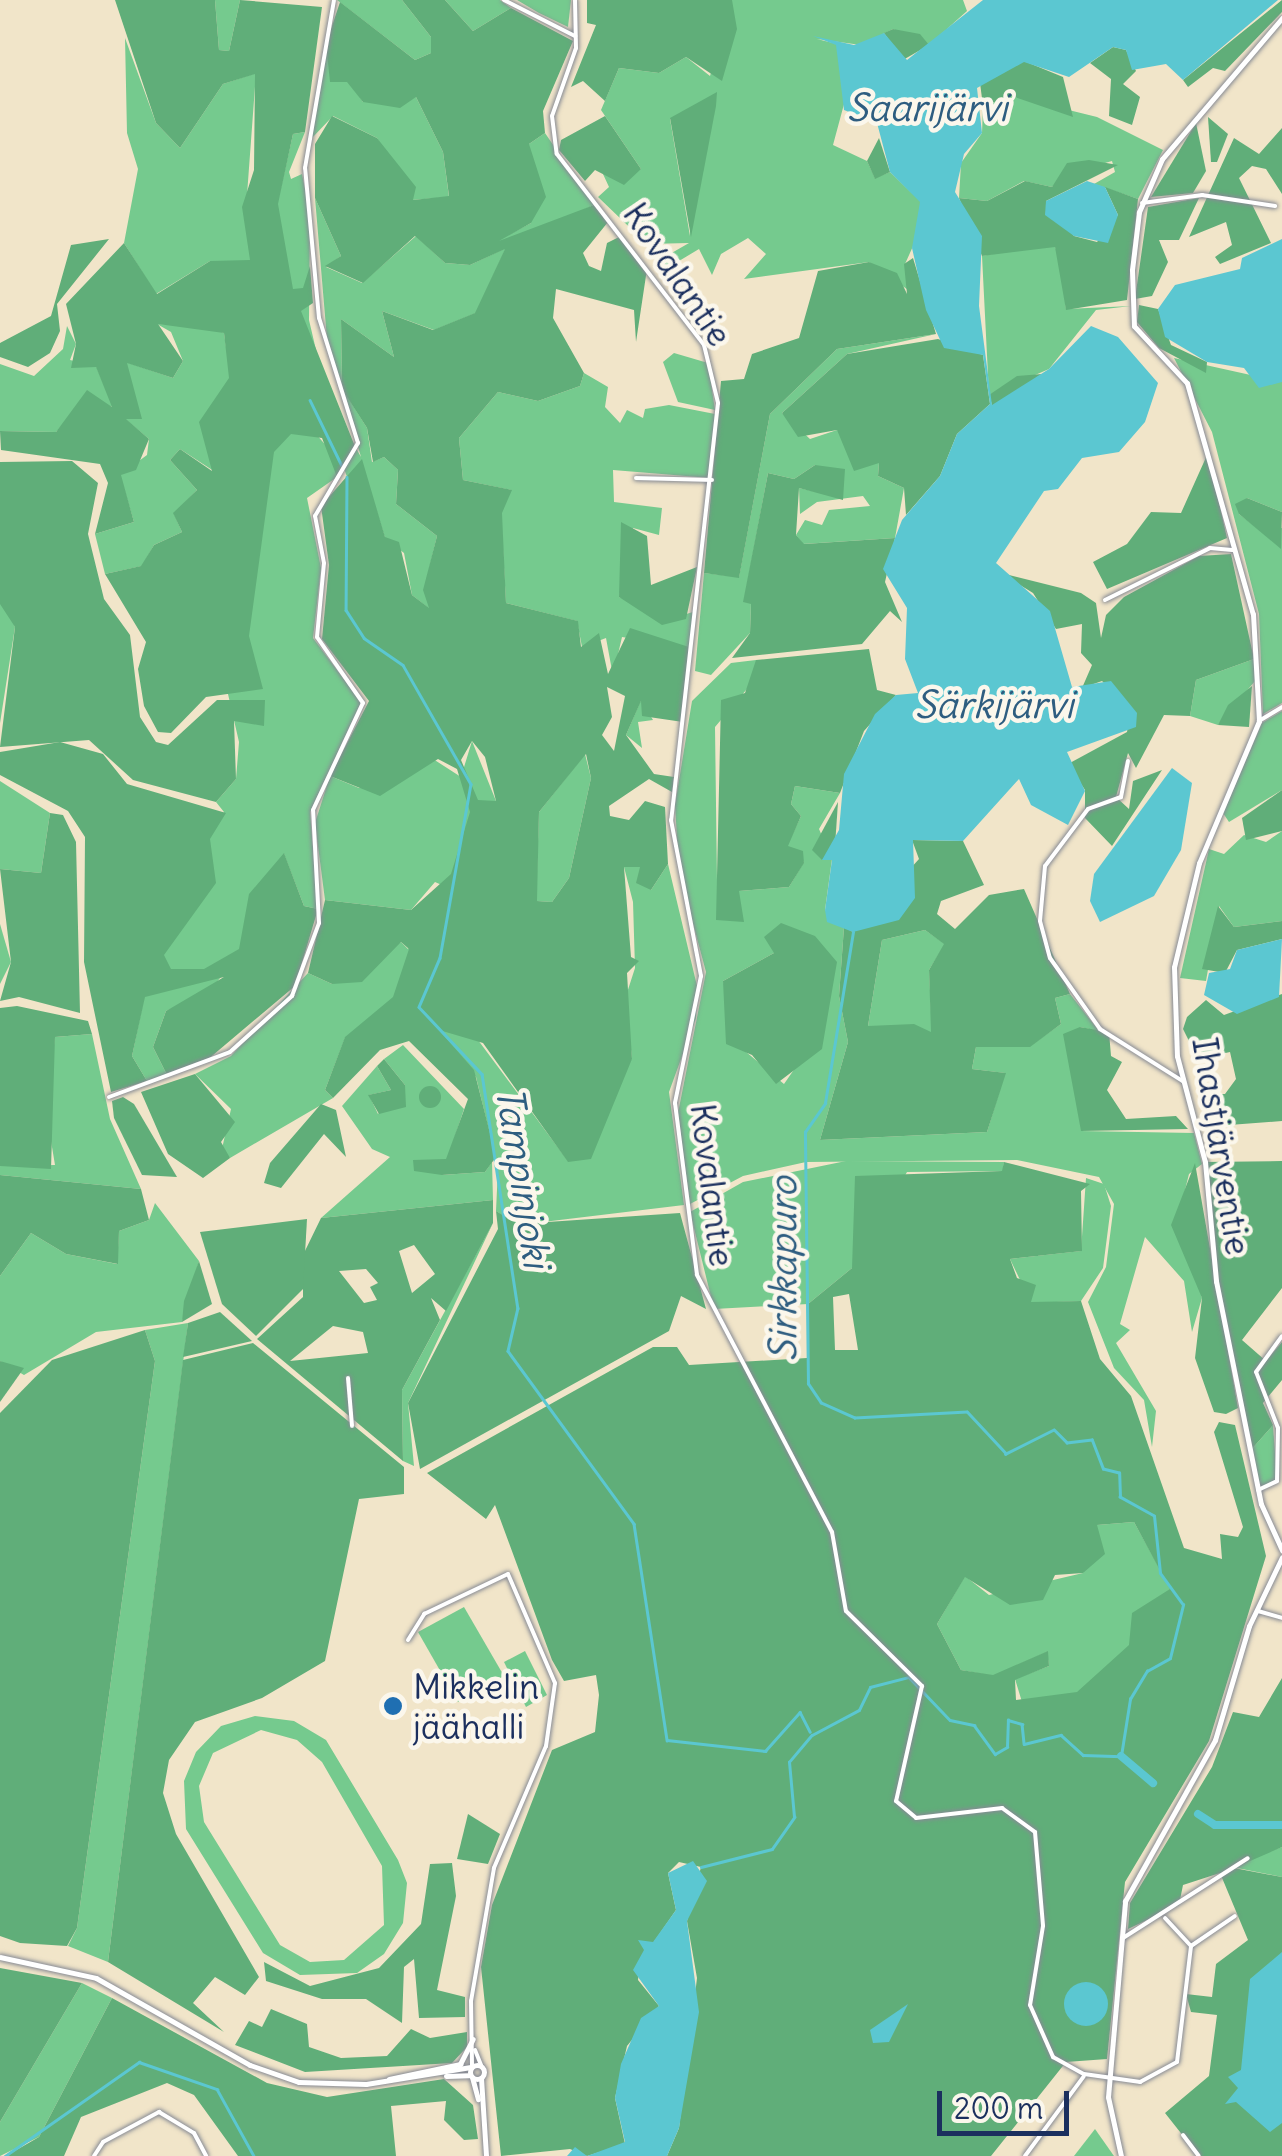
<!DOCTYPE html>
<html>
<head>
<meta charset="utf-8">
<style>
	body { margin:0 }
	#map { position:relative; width:1282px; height:2156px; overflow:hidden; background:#f1e5c9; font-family:Delius,sans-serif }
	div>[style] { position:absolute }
	.green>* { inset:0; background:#75ca8e }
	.forest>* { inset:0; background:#60ae79 }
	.round { border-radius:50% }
	.water>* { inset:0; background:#5bc7d1 }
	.stream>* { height:2.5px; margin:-1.25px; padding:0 1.25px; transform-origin:1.25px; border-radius:1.25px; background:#5bc7d1 }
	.river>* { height:8px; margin:-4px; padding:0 4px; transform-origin:4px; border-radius:4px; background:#5bc7d1 }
	.roads { filter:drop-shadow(0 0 2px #868a94) drop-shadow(0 0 2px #868a94) }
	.minor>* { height:4px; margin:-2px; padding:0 2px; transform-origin:2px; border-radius:2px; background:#fff }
	.tertiary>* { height:5px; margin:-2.5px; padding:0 2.5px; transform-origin:2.5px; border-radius:2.5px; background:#fff }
	.tertiary>.ring { margin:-2.5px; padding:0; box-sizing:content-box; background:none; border:5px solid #fff; border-radius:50% }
	.dots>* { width:28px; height:28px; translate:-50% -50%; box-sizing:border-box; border:5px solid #fbf7ec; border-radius:50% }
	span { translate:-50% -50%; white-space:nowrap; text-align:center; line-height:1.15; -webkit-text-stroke:9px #fbf7ec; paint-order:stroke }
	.street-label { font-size:35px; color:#1b2f5e }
	.poi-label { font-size:35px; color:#1b2f5e }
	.left { translate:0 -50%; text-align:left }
	.water-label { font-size:38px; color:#2e5d80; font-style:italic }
	.scale { position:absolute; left:937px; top:2091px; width:132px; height:45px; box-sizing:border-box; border:5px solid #1b2f5e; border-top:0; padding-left:12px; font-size:30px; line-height:35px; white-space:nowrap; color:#1b2f5e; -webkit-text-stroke:8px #fbf7ec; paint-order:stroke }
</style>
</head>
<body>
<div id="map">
	<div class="green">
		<i style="clip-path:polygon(215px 0,240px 0,229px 51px,219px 50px)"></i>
		<i style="clip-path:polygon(337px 0,402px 0,431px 37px,431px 53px,415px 60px)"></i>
		<i style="clip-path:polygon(445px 0,500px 0,511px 8px,473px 31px)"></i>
		<i style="clip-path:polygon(517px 0,571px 0,568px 27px,539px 13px)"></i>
		<i style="clip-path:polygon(evenodd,732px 0,963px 0,967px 11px,929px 45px,893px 29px,861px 45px,817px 39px,837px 44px,847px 93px,833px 145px,867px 161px,875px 178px,890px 172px,921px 202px,923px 224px,905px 264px,911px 292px,869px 262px,744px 279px,766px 254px,748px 238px,721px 254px,712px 275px,699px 249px,659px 273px,656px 262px,689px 243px,647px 244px,598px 197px,609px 187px,603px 174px,641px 169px,601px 110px,619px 68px,659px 73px,686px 57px,710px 76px,732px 0,692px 111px,690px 236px,670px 119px,692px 111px)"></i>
		<i style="clip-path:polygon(125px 38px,156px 123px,180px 148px,223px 84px,256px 73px,247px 195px,279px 196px,293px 134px,305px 132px,289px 172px,291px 179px,302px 174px,310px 214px,309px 320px,327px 397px,361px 457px,327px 339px,315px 198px,341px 256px,326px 267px,362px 283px,416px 236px,445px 263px,470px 265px,506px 248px,476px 313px,434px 330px,382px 311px,394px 357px,341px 319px,342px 388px,367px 428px,372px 462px,384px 457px,398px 470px,396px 504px,437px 536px,424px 590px,431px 610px,412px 595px,404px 553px,385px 538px,369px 486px,353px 494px,334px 440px,316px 434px,335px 456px,337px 477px,307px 498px,321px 568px,313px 638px,361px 702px,310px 812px,318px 909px,304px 906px,284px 854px,282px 871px,300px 898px,281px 958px,237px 956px,210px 991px,166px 1011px,153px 1047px,167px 1075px,147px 1081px,132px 1056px,144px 998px,110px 972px,224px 812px,216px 802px,236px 779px,239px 742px,225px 681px,247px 513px,226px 479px,180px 449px,170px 460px,197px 490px,174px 514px,182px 532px,154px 545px,142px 566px,105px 574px,95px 534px,134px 522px,120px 475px,147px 455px,149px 439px,124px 418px,141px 419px,126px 362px,173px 378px,183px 361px,171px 332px,157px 324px,204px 325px,224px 333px,226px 347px,252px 307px,237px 261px,210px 261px,156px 294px,124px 243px,138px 169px,127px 133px)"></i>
		<i style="clip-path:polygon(326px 44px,363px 102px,416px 97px,443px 152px,449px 197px,412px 200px,377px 138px,333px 116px,311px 139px)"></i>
		<i style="clip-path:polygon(1012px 96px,1097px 117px,1163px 150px,1138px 199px,1094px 184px,1115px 172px,1112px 161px,1063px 175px,1052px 187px,1024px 181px,987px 201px,959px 198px,961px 163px,982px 133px,983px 106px)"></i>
		<i style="clip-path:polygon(545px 133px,594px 205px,511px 243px,497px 241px,531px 223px,529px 144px)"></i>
		<i style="clip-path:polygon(1039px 245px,1055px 247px,1061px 261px,1066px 309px,1131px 306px,1096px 310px,1049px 369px,989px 395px,982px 256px)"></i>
		<i style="clip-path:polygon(67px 326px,76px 344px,70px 360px,96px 366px,113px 407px,85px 399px,56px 432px,0 431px,0 364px,34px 376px,63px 349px)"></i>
		<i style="clip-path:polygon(936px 334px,847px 354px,782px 413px,810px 439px,837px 430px,879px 463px,878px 476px,904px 488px,895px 538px,803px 544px,796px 535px,805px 520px,822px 525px,829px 510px,870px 506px,863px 496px,817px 502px,800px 514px,799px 488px,821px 493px,815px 465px,794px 479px,768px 473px,744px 601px,751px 603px,750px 633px,711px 675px,695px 671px,704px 573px,739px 577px,770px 414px,837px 349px)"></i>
		<i style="clip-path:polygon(674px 353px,708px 363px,715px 410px,678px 402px,663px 362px)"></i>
		<i style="clip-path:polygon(1174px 358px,1282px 382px,1282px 512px,1247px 498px,1239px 514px,1261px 531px,1282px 528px,1282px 703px,1263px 714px,1259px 614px,1212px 432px)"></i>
		<i style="clip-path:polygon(584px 373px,608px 387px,605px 407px,620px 423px,627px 410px,643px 418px,645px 409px,669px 405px,715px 414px,710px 478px,613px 470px,614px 502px,662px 508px,659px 535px,633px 528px,619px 597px,673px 618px,693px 612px,692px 648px,622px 637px,613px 676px,606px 638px,582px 647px,577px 621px,506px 603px,501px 513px,511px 490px,463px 480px,459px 438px,498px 392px,538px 401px,580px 386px)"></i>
		<i style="clip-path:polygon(6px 602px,15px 627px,0 723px,0 604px)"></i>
		<i style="clip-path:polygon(1254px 659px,1255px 681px,1218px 725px,1190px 716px,1196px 680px)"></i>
		<i style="clip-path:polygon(evenodd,756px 660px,757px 677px,715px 727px,717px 880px,739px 891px,789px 887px,804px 862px,787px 846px,801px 816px,791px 804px,795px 786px,840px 793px,819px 829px,832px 859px,825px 910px,844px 927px,839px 996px,848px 1042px,820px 1140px,987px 1132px,1005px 1073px,972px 1069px,976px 1047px,1030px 1046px,1061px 1024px,1055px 998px,1070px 994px,1099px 1031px,1080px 1027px,1081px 1131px,1194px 1133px,1202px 1164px,1189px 1174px,1180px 1210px,1202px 1298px,1192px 1332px,1184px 1281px,1145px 1237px,1120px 1324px,1130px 1330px,1116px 1343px,1156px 1411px,1152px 1447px,1144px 1400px,1114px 1368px,1088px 1302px,1106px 1267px,1114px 1204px,1099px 1177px,1017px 1160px,806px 1162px,743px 1176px,690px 1204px,678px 1113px,706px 972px,679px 871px,675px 805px,692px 701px,731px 663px,756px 660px,774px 953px,807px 1051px,784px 1084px,745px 1051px,723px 981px,774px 953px)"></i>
		<i style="clip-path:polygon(641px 700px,653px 720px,638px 722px,642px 748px,626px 735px)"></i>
		<i style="clip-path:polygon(1282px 711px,1282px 790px,1229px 822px,1223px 813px,1262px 723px)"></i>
		<i style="clip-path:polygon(472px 741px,496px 801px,478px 1040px,568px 1161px,596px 1131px,632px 1058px,625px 999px,635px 968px,633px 902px,624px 867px,641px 867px,651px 890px,668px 864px,697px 986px,696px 1018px,669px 1092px,684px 1205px,518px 1225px,496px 1211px,498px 1168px,476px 1077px,393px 998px,345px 1038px,325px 1090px,333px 1098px,230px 1158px,221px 1153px,231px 1109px,195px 1074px,231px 1056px,308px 973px,332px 984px,401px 942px,408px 949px,444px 886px,435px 882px,411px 910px,325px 900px,315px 823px,330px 776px,359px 788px,430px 757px,461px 777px)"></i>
		<i style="clip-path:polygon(585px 754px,591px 778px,569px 878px,552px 902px,536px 901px,539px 812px)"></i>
		<i style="clip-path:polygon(0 781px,50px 813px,41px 873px,0 869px)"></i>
		<i style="clip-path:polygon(1282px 831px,1282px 921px,1234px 927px,1219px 906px,1206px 981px,1180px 978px,1209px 849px,1224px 854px,1244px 835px,1266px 842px)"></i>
		<i style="clip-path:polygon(0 924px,11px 962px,0 984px)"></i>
		<i style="clip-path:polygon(925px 930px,945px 944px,929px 970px,932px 1033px,868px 1026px,882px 940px)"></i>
		<i style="clip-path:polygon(92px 1034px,110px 1119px,141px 1189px,0 1175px,0 1166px,55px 1165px,46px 1111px,55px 1037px)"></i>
		<i style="clip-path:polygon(403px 1045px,464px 1109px,442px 1175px,485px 1172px,492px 1162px,493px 1200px,321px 1218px,390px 1157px,372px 1149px,342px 1106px,377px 1066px,391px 1090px,369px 1095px,378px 1114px,405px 1085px,384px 1059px)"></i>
		<i style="clip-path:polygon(1004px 1162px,1003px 1171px,907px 1172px,852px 1268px,808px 1304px,714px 1309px,690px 1212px,743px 1182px,846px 1161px)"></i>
		<i style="clip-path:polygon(1086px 1178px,1104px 1184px,1111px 1206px,1103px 1268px,1081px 1301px,1031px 1303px,1010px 1259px,1081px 1251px)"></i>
		<i style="clip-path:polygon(155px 1203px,199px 1261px,182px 1322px,96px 1332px,24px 1375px,0 1361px,0 1276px,31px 1233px,66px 1254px,117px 1264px,119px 1231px,149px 1220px)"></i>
		<i style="clip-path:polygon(493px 1223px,408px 1403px,414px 1466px,403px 1461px,402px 1390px)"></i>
		<i style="clip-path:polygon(188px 1323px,108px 1962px,68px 1946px,77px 1928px,155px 1361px,145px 1330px)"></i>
		<i style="clip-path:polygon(1273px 1425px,1277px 1481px,1258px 1490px,1250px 1451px)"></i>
		<i style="clip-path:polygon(1134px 1522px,1171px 1589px,1155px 1601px,1167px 1664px,910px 1751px,1022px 1702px,1015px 1679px,1049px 1666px,1047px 1652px,993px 1676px,961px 1670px,937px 1624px,965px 1576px,989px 1595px,1083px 1573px,1097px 1525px)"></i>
		<i style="clip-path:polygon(464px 1607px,504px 1676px,458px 1702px,418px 1632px)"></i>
		<i style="clip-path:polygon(525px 1651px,547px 1695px,526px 1707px,504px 1662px)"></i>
		<i style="clip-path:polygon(evenodd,255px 1716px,294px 1721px,326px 1740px,398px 1860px,407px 1883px,403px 1923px,384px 1954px,357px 1973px,300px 1975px,263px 1953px,186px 1829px,184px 1781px,196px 1752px,221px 1726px,255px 1716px,261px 1730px,297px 1740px,322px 1762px,382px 1866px,384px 1925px,344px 1960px,310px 1962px,280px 1945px,204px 1822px,199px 1786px,213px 1753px,261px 1730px)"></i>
		<i style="clip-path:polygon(1282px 1847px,1282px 1877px,1232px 1867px,1248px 1858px)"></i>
		<i style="clip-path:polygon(82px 1983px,112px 1998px,39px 2137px,0 2156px,0 2122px)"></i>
		<i style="clip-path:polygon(1095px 2129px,1114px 2156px,1074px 2156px)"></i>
	</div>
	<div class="forest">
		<i style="clip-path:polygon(115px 0,215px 0,219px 50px,229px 51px,240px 0,322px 7px,305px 132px,293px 134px,278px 204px,293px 289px,303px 288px,310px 266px,313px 303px,301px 311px,356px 449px,337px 477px,322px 438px,291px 434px,274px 452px,249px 636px,263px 689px,206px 697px,171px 733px,158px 732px,144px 706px,138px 669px,146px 642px,105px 574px,141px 566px,154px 545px,182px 532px,173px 513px,197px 490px,170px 460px,180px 449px,212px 471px,199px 422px,229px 378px,224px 333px,158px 324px,183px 361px,173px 378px,127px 363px,142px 419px,126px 419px,149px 439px,136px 470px,121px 475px,134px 522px,95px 534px,108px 483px,100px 464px,1px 450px,0 431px,56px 432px,87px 390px,112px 407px,96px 367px,71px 368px,76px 344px,66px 304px,124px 243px,157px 294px,210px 261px,250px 260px,242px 207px,254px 170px,255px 74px,223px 84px,180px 148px,156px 123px)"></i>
		<i style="clip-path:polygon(evenodd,402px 0,445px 0,473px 31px,511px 8px,573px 41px,543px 111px,545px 133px,529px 144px,546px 197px,531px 223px,499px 241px,594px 205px,608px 222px,583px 253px,589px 266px,601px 271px,607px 243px,621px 236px,647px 269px,636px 342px,634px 310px,556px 289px,553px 318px,584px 373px,580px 386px,538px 401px,498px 392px,459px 438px,463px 480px,512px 490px,502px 513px,506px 603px,578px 621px,581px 647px,599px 633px,608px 674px,630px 628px,692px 648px,683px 722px,642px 716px,641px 701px,626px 735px,654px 774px,674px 777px,672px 792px,649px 779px,609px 806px,610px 816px,629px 820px,645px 801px,665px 807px,668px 864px,651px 890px,636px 883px,640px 867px,624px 867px,631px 957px,639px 961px,627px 973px,632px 1059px,591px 1159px,568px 1162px,483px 1043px,439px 1030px,474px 1070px,496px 1157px,485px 1172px,442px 1175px,414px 1171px,413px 1160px,446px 1159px,468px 1099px,409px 1041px,380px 1050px,333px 1098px,325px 1090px,345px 1037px,393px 997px,409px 949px,401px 942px,362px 982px,332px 984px,308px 973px,325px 900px,411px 910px,451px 874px,470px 812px,457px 769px,438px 759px,380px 796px,330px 776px,369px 701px,322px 639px,329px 565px,321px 506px,362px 459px,385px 537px,399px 542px,412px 595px,429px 608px,423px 590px,437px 536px,396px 504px,398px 470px,384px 457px,373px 462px,367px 428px,342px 389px,341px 319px,394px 357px,382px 311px,433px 330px,475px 313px,505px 249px,470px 265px,445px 263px,415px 236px,363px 283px,325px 266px,341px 256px,315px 198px,315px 144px,332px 116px,377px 138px,416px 187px,413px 200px,449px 196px,443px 152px,416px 97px,400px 108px,363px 102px,347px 82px,330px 82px,326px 44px,340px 2px,415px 60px,431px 53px,431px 37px,402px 0,607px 687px,625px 696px,614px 751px,602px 735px,612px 717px,607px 687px,402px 0,472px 741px,485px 757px,496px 801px,478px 800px,461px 760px,472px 741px,402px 0,586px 754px,591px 778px,569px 878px,552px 902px,537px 901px,539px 812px,586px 754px)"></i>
		<i style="clip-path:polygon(587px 0,732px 0,737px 29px,722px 81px,686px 57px,659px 73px,619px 68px,605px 101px,583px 81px,571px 87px,596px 25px,587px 23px)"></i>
		<i style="clip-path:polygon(1282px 0,1282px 12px,1225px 71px,1213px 68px,1188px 87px,1183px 80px)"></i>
		<i style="clip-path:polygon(893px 29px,920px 34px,929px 45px,903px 60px,884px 33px)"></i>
		<i style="clip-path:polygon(1113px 47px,1126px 50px,1136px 71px,1123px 84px,1140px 97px,1132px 125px,1109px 116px,1111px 79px,1090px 63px)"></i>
		<i style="clip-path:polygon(1024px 61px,1063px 77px,1073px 117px,1012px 96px,983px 106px,980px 83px)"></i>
		<i style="clip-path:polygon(717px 92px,716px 106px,691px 237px,670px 118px)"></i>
		<i style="clip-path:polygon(605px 116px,641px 169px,624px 185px,595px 170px,585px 181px,559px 150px,561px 140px)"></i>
		<i style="clip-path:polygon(1208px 117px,1228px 134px,1217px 162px,1211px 162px)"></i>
		<i style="clip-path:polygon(1196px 123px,1206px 171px,1193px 193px,1151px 197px)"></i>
		<i style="clip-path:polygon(1282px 128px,1282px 194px,1266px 169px,1252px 166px,1239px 178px,1271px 243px,1220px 264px,1215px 257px,1232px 245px,1226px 222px,1189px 237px,1234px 138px,1259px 154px)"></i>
		<i style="clip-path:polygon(879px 138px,890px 172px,875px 179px,867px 161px)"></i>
		<i style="clip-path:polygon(1089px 160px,1118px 165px,1046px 201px,1074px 236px,1097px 242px,1118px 215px,1105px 187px,1138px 199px,1127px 300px,1066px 310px,1055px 247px,982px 256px,959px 198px,987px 201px,1025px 181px,1052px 187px,1067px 163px)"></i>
		<i style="clip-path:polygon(1199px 198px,1179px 240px,1159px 240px,1168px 262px,1152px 296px,1135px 299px,1148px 207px)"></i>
		<i style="clip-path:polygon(109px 239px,57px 304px,60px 331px,50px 353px,28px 367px,0 357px,0 343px,51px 316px,71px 245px)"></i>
		<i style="clip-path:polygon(913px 258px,936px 334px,837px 349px,770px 414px,739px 578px,704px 573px,721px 381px,744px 379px,752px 354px,799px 338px,818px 271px,869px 262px,897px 273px,907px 294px,904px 264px)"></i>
		<i style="clip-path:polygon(1139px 305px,1158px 309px,1171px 345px,1207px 362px,1206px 373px,1159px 348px,1137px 322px)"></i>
		<i style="clip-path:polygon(938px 339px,983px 355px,990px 404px,957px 434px,940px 476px,906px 515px,904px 488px,878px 476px,879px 463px,854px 471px,837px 430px,798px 437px,782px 413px,847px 354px)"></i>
		<i style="clip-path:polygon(1042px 374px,994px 407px,992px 405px,989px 395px,1017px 376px)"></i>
		<i style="clip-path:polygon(1208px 453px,1227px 538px,1107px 589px,1093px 562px,1127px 544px,1151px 512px,1181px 513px)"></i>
		<i style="clip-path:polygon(72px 461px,98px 483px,88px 534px,104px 599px,130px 635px,140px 717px,156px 742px,168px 745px,217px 700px,265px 700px,264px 726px,234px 721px,236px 779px,216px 802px,133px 780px,89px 740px,0 747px,15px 627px,0 604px,0 462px)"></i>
		<i style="clip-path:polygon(815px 465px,845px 469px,843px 500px,799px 488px,796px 535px,804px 544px,895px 538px,885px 582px,902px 622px,890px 611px,862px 644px,732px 658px,750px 633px,751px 604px,743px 602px,768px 473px,794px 479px)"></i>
		<i style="clip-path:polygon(1247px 498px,1282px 512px,1281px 549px,1239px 514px,1235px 504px)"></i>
		<i style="clip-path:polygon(621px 522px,647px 536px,651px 585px,697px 567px,686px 619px,662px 625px,619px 597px)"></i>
		<i style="clip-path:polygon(1231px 554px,1254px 659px,1196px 680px,1190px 716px,1164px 715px,1136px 768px,1128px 753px,1116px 797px,1129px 809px,1133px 781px,1162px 770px,1112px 846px,1085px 818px,1085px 790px,1068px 764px,1127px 732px,1131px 709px,1102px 681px,1082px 688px,1092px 665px,1081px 653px,1082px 624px,1056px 629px,1033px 593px,1001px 573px,1081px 593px,1096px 603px,1101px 638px,1106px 615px,1124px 597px,1199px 556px)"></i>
		<i style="clip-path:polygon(869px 649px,877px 690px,896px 695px,864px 731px,840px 793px,795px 786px,791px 804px,801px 816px,788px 846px,803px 851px,804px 863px,789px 887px,739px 891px,744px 922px,716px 920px,721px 700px,745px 693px,756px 660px)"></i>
		<i style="clip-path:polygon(1252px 686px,1249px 727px,1218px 725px,1228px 705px)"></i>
		<i style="clip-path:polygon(60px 742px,103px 754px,127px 784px,226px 813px,210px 839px,216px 883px,164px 955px,171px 969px,204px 969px,239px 949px,249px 894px,284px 853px,304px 906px,318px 909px,295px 986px,206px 1061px,167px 1075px,153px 1047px,166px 1011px,224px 977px,145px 997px,132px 1056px,147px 1081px,111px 1092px,84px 962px,85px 837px,68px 811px,0 775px,0 752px)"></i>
		<i style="clip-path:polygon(1282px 790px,1282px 831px,1246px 840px,1242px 818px)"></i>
		<i style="clip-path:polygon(838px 802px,835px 846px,822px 860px,812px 850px)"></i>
		<i style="clip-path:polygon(50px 813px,63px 815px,76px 842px,80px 1013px,19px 997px,0 1001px,11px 962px,0 869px,41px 873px)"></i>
		<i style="clip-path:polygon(evenodd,912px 840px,963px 841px,984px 885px,941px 901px,937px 914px,955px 929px,989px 895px,1024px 889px,1070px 994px,1055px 998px,1061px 1024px,1030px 1047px,976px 1047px,972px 1069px,1006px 1073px,987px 1132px,820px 1140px,848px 1042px,839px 996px,844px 927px,853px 932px,919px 859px,912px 840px,925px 930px,944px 944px,929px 970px,931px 1032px,914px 1024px,868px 1026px,882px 940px,925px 930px)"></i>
		<i style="clip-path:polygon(1218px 906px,1234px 927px,1282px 921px,1282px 939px,1237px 950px,1225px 973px,1202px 969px)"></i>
		<i style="clip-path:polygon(781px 923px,815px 936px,837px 962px,822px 1049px,776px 1084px,752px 1055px,726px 1044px,723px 981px,774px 953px,764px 937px)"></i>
		<i style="clip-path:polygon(1282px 994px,1282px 1121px,1216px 1126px,1202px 1094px,1225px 1094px,1236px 1079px,1230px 1052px,1198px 1059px,1183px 1029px,1187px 1017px,1206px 1000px,1224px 1015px)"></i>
		<i style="clip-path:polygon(17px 1006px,88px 1021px,92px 1034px,55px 1037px,51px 1169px,0 1166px,0 1008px)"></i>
		<i style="clip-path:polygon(1080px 1027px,1109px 1032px,1111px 1056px,1122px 1062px,1107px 1090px,1126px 1119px,1176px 1116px,1188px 1129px,1081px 1131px,1063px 1034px)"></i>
		<i style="clip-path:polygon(384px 1059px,405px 1085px,406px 1107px,379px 1114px,368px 1095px,391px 1090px,377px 1066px)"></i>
		<i style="clip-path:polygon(195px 1074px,235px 1122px,221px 1142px,230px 1158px,203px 1178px,168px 1154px,141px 1092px)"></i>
		<i class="round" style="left:419px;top:1086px;width:22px;height:22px"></i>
		<i style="clip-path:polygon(123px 1097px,134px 1104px,177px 1177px,142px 1175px,114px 1118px,112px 1101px)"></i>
		<i style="clip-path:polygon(321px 1104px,336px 1110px,346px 1157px,324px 1134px,281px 1188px,264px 1183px,270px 1163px)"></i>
		<i style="clip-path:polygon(1282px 1161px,1282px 1288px,1242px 1340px,1266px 1361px,1282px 1342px,1282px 1380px,1263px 1403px,1273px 1425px,1250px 1451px,1216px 1281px,1205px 1162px)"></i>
		<i style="clip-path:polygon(evenodd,1004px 1162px,1090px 1184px,1081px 1191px,1082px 1251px,1010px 1259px,1017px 1278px,1036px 1285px,1031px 1302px,1081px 1301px,1100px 1359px,1131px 1396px,1184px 1548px,1222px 1559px,1220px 1534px,1238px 1537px,1243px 1527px,1214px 1432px,1219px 1422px,1235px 1425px,1266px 1556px,1209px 1741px,1125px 1882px,1107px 2059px,1066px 2062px,991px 2156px,667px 2156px,679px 2128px,697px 1978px,687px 1921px,701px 1867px,679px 1862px,668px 1873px,676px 1910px,640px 1962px,638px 1980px,659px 2006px,627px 2046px,615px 2098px,625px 2144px,587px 2156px,570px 2149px,501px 2156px,481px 1967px,492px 1905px,552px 1750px,595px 1732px,599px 1695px,596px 1675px,564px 1681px,552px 1660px,495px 1505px,486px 1519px,427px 1473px,653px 1347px,677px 1347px,689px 1365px,807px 1358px,808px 1304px,852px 1268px,855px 1176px,1002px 1171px,1004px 1162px,849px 1294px,858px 1350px,835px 1350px,833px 1297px,849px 1294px,1004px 1162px,1134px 1522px,1170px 1589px,1132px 1613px,1129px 1645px,1077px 1692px,1016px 1700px,1015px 1680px,1049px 1666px,1048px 1651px,993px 1675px,961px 1670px,937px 1624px,965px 1577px,1010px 1605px,1043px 1600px,1055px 1575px,1083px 1573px,1105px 1554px,1097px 1525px,1134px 1522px)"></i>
		<i style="clip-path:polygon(1195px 1163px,1238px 1408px,1226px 1414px,1214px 1412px,1195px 1358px,1202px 1298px,1171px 1225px)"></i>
		<i style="clip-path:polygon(0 1175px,141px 1189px,149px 1220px,119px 1231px,118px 1264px,66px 1254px,31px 1233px,0 1276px)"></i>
		<i style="clip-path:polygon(evenodd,493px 1200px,493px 1223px,446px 1311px,431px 1298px,440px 1320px,402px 1390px,403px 1461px,257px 1339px,303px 1297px,303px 1255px,321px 1218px,493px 1200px,414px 1245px,435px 1274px,412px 1293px,399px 1251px,414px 1245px,493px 1200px,366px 1269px,378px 1283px,370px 1287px,377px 1300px,364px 1303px,339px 1271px,366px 1269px,493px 1200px,333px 1326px,363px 1332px,368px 1353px,290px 1361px,333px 1326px)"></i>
		<i style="clip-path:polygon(496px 1211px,518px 1224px,680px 1213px,706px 1309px,681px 1296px,669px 1331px,420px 1469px,408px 1403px,498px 1229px)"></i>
		<i style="clip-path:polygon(307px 1219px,303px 1289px,256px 1336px,222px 1304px,200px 1232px)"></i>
		<i style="clip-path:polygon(199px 1261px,212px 1304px,182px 1322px,184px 1301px)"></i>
		<i style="clip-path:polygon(220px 1312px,252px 1341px,183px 1357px,188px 1323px)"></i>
		<i style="clip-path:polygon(145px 1330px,155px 1361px,77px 1928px,67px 1946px,20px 1943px,0 1936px,0 1413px,52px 1360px)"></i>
		<i style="clip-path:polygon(253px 1343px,404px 1467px,404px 1494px,359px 1499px,325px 1661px,262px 1698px,195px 1722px,169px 1760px,163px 1793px,176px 1834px,259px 1977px,245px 1995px,215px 1977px,193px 2003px,224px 2032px,108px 1962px,183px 1360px)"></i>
		<i style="clip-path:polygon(0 1361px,24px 1368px,0 1402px)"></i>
		<i style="clip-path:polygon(1282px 1678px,1282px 1847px,1234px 1868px,1282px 1877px,1282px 2156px,1199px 2156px,1165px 2113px,1209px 2076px,1217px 2015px,1191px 2012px,1186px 1994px,1212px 1997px,1216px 1964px,1248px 1940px,1220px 1873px,1183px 1885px,1179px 1905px,1128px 1929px,1130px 1903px,1212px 1767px,1233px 1712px,1259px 1717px)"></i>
		<i style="clip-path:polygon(468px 1814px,500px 1834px,488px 1864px,457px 1859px)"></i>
		<i style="clip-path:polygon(452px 1863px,456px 1896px,437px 1990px,465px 1997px,465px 2017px,419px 2018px,414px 1959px,404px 1967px,402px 2023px,366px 1999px,322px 1999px,266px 1981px,264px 1962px,310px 1986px,379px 1968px,421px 1924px,430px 1864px)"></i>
		<i style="clip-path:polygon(0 1968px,82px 1983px,0 2122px)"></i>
		<i style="clip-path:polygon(112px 1998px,267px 2083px,327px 2097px,444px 2079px,473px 2105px,478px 2139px,464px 2140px,444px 2120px,446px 2101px,391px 2106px,396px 2156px,238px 2156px,194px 2095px,167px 2083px,81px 2117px,64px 2156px,6px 2156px,39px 2137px)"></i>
		<i style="clip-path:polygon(271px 2009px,307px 2024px,309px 2047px,341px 2058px,387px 2056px,411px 2029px,430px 2038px,467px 2032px,467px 2047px,452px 2063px,305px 2072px,235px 2045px,249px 2021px,262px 2027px)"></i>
	</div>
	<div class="water">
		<i style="clip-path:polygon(983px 0,1278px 0,1183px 80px,1166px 64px,1132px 70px,1126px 50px,1113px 47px,1069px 77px,1024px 62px,977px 88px,982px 133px,964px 154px,955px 192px,982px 236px,979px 306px,992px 405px,1049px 369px,1091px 326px,1118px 337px,1158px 383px,1145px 422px,1119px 452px,1082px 458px,1058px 489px,1044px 491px,996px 563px,1050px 611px,1072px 687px,1111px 681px,1137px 713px,1136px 727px,1067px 752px,1085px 791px,1068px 825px,1031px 805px,1019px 779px,963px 841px,913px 840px,915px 898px,899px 920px,853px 932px,827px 922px,825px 910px,832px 860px,822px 860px,839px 830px,844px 774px,875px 714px,896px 695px,918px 693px,905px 659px,907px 608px,883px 569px,902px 520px,940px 476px,957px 434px,990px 404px,983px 355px,944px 348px,926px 310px,912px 248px,920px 202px,890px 172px,877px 123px,844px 110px,836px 45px,813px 36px,854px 45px,884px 33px,907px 60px)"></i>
		<i style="clip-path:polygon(1087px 181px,1105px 187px,1118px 215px,1108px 243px,1074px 236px,1045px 215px,1046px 201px)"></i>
		<i style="clip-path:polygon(1282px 239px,1282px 382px,1259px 388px,1244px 368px,1207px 362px,1165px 337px,1158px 309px,1175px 285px,1240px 269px,1242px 258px)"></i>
		<i style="clip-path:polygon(1172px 768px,1192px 783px,1181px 850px,1154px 896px,1100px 922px,1090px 901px,1094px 874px)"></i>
		<i style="clip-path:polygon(1282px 939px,1279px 997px,1237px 1014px,1204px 995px,1209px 973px,1230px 969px,1237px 950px)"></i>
		<i style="clip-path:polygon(693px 1861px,707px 1881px,687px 1921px,699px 2012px,679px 2128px,667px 2156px,567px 2156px,575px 2147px,587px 2156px,625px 2142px,615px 2098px,621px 2064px,641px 2018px,659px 2006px,633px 1970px,644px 1950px,638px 1940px,653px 1942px,676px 1910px,668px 1873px)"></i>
		<i style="clip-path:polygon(1282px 1952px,1282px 2123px,1270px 2132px,1236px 2102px,1225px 2104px,1238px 2088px,1228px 2077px,1241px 2070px,1250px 1979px)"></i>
		<i class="round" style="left:1064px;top:1982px;width:44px;height:44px"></i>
		<i style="clip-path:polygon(908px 2004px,889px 2042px,873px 2043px,870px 2030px)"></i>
	</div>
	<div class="stream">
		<i style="left:310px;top:400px;width:73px;rotate:64.1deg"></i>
		<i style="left:347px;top:477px;width:133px;rotate:90.4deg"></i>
		<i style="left:346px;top:610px;width:33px;rotate:57deg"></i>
		<i style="left:364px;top:638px;width:47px;rotate:34.7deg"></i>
		<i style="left:403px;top:665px;width:137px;rotate:60.3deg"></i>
		<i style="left:471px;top:784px;width:177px;rotate:100.1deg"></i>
		<i style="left:440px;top:958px;width:53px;rotate:113.2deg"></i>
		<i style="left:419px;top:1007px;width:92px;rotate:46.8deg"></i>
		<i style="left:482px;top:1074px;width:237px;rotate:81.3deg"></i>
		<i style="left:518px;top:1308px;width:44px;rotate:103.1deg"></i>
		<i style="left:508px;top:1351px;width:214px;rotate:53.9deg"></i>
		<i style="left:634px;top:1524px;width:219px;rotate:81.3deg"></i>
		<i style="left:667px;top:1740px;width:99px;rotate:6.4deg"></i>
		<i style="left:765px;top:1751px;width:52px;rotate:-48.1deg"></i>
		<i style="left:800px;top:1712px;width:22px;rotate:63deg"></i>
		<i style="left:701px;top:1867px;width:73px;rotate:-14.2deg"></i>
		<i style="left:772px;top:1849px;width:39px;rotate:-55deg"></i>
		<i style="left:794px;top:1817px;width:55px;rotate:-95.2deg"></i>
		<i style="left:789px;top:1762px;width:35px;rotate:-50deg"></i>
		<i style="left:812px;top:1735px;width:53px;rotate:-28deg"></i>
		<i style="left:859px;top:1710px;width:25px;rotate:-64deg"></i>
		<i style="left:870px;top:1687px;width:40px;rotate:-14.4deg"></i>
		<i style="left:909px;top:1677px;width:59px;rotate:46.4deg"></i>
		<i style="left:950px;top:1720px;width:25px;rotate:12deg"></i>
		<i style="left:974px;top:1725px;width:36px;rotate:54deg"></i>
		<i style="left:995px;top:1754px;width:14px;rotate:-30deg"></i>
		<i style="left:1007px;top:1747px;width:27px;rotate:-88deg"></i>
		<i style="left:1008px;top:1720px;width:15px;rotate:16deg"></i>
		<i style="left:1022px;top:1724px;width:20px;rotate:84deg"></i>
		<i style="left:1024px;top:1744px;width:38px;rotate:-14deg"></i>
		<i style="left:1061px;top:1735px;width:30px;rotate:42deg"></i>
		<i style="left:1083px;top:1755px;width:38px;rotate:2deg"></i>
		<i style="left:1121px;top:1756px;width:58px;rotate:-81deg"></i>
		<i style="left:1130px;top:1699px;width:33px;rotate:-59deg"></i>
		<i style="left:1147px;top:1671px;width:26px;rotate:-29deg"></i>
		<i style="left:1170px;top:1658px;width:55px;rotate:-76.2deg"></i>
		<i style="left:1183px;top:1605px;width:39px;rotate:-126deg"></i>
		<i style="left:1160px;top:1573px;width:57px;rotate:-96deg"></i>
		<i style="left:1154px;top:1516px;width:39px;rotate:-151deg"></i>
		<i style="left:1120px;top:1497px;width:24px;rotate:-92deg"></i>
		<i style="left:1119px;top:1473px;width:16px;rotate:-166deg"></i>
		<i style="left:1103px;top:1469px;width:31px;rotate:-111deg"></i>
		<i style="left:1092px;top:1440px;width:25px;rotate:173deg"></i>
		<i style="left:1067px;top:1443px;width:18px;rotate:-135deg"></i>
		<i style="left:1054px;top:1430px;width:54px;rotate:153.4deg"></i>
		<i style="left:1006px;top:1454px;width:57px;rotate:-132.9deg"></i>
		<i style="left:967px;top:1412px;width:112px;rotate:176.9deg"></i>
		<i style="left:855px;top:1418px;width:37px;rotate:-156deg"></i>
		<i style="left:821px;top:1403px;width:23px;rotate:-124deg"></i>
		<i style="left:808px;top:1384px;width:252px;rotate:-90.7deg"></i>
		<i style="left:805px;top:1132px;width:35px;rotate:-55deg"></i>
		<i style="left:825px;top:1103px;width:173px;rotate:-80.7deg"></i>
		<i style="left:5px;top:2156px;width:164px;rotate:-35deg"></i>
		<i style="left:139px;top:2062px;width:83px;rotate:19.1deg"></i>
		<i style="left:217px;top:2089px;width:77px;rotate:61.1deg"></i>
	</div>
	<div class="river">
		<i style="left:1121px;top:1756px;width:42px;rotate:40.2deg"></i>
		<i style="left:1198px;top:1814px;width:20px;rotate:33deg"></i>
		<i style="left:1215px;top:1825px;width:67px"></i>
	</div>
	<div class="roads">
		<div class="minor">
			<i style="left:504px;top:0;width:80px;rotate:26.9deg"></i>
			<i style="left:575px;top:0;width:48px;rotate:88.8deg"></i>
			<i style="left:576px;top:48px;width:72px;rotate:109.4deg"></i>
			<i style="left:552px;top:116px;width:38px;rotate:83deg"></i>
			<i style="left:557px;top:154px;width:241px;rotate:52.4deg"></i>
			<i style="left:704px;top:345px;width:60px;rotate:76.4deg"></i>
			<i style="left:718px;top:403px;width:420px;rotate:96.4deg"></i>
			<i style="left:671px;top:820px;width:159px;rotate:79.1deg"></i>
			<i style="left:701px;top:976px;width:130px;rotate:101.6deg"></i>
			<i style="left:675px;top:1103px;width:173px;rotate:82.7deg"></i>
			<i style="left:697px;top:1275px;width:290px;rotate:62.3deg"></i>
			<i style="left:832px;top:1532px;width:80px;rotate:80deg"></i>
			<i style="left:846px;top:1611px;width:107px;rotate:44.6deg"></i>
			<i style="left:922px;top:1686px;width:118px;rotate:102.7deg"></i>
			<i style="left:896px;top:1801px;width:26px;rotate:40deg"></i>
			<i style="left:916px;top:1818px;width:87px;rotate:-6.6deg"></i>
			<i style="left:1002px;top:1808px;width:41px;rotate:36deg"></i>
			<i style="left:1035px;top:1832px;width:94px;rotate:85.1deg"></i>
			<i style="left:1043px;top:1926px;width:80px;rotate:99.3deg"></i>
			<i style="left:1030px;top:2005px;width:57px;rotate:66.1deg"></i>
			<i style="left:1053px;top:2057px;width:35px;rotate:29deg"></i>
			<i style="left:1084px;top:2074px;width:57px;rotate:8.1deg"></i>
			<i style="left:1140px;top:2082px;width:42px;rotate:-28.4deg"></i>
			<i style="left:1177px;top:2062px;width:117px;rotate:-83.1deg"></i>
			<i style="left:1191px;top:1946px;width:38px;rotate:-133deg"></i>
			<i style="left:1142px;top:203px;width:61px;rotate:-7.6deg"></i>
			<i style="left:1202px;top:195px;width:74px;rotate:8.6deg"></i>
			<i style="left:636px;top:478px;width:76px;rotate:1.5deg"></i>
			<i style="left:1105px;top:600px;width:117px;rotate:-26.3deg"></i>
			<i style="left:1210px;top:548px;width:25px;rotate:5deg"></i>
			<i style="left:1259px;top:721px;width:27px;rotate:-31deg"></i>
			<i style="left:1128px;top:761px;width:37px;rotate:101deg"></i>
			<i style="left:1121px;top:797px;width:35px;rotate:160deg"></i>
			<i style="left:1088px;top:809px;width:71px;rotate:127deg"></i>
			<i style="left:1045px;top:866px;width:55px;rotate:95.2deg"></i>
			<i style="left:1040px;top:921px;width:38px;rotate:75deg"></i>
			<i style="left:1050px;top:958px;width:87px;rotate:54.8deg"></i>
			<i style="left:1100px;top:1029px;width:99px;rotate:32.2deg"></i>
			<i style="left:109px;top:1097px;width:129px;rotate:-20.4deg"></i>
			<i style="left:230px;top:1052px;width:84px;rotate:-42.1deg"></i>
			<i style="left:292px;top:996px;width:78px;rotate:-69.7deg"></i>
			<i style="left:319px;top:923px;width:113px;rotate:-93deg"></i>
			<i style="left:313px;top:810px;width:118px;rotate:-65deg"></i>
			<i style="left:363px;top:703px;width:80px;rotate:-124.9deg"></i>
			<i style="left:317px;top:637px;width:74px;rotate:-84.6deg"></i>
			<i style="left:324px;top:563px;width:48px;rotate:-100.8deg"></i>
			<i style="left:315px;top:516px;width:85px;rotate:-59.5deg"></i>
			<i style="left:358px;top:443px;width:131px;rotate:-107.3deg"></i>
			<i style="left:319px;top:318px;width:151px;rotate:-95.3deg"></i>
			<i style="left:305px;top:168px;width:170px;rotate:-80.2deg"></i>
			<i style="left:348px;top:1378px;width:48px;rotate:85.2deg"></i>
			<i style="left:1258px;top:1490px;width:21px;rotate:-25deg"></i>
			<i style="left:1277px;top:1481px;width:53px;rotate:-88.9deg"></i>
			<i style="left:1278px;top:1428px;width:60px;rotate:-111.4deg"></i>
			<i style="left:1256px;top:1372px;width:44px;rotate:-54.2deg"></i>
			<i style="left:1258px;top:1611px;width:25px;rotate:16deg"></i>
			<i style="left:408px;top:1640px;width:31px;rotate:-58deg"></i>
			<i style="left:424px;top:1614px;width:93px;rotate:-25.5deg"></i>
			<i style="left:508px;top:1574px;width:119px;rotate:66.7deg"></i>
			<i style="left:555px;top:1683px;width:64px;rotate:98.1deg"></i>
			<i style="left:546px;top:1746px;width:133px;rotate:113.1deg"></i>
			<i style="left:494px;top:1868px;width:135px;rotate:99.8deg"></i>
			<i style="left:471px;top:2001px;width:65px;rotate:89.1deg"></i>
			<i style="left:1123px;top:1938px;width:148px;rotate:-32.6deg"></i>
			<i style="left:1191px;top:1946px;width:53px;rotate:-34.3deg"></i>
			<i style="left:475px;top:2050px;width:18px;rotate:68deg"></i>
			<i style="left:1183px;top:2135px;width:26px;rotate:53deg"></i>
			<i style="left:94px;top:2156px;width:17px;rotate:-57deg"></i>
			<i style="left:103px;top:2142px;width:64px;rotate:-28.2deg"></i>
			<i style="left:159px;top:2112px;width:41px;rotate:31deg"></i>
			<i style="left:194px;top:2133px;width:26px;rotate:62deg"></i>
			<i style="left:1025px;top:2156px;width:99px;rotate:-53.6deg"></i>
		</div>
		<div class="tertiary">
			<i style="left:1282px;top:18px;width:185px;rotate:130.4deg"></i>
			<i style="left:1162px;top:159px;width:58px;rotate:113.5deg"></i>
			<i style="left:1139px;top:212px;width:58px;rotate:96.9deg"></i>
			<i style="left:1132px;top:270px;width:56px;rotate:88deg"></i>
			<i style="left:1134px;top:326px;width:78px;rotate:47.1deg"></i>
			<i style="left:1187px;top:383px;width:240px;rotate:74.1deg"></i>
			<i style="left:1253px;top:614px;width:107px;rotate:86.8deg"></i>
			<i style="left:1259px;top:721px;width:154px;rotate:112.9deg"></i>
			<i style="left:1199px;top:863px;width:107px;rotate:103.5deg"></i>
			<i style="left:1174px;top:967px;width:89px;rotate:88.1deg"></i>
			<i style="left:1177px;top:1056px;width:110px;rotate:75.2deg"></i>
			<i style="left:1205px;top:1162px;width:120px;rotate:84.7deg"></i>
			<i style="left:1216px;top:1281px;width:227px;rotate:78.6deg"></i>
			<i style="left:1261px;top:1504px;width:51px;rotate:65.5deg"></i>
			<i style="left:0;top:1957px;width:98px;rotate:12.3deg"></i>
			<i style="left:96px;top:1978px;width:177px;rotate:29.5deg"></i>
			<i style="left:250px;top:2065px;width:52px;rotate:19.1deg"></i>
			<i style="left:299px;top:2082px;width:67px;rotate:1.7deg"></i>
			<i style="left:366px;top:2084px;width:106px;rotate:-9.2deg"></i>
			<i class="ring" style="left:470px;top:2065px;width:9px;height:9px"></i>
			<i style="left:446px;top:2076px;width:23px;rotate:-2deg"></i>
			<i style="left:472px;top:2077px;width:23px;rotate:75deg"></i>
			<i style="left:481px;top:2078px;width:78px;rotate:86.3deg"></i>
			<i style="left:389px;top:2079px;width:73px;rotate:-11.9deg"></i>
			<i style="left:460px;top:2064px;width:28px;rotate:-63deg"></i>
			<i style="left:1121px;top:2156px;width:60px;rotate:-102.4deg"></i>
			<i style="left:1108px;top:2097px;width:197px;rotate:-85deg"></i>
			<i style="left:1125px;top:1901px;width:184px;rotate:-60.8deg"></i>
			<i style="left:1215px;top:1740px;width:119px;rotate:-73.4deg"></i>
			<i style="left:1249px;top:1626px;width:76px;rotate:-64.4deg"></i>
		</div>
	</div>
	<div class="dots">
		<i style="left:393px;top:1706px;background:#1f6fb2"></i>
	</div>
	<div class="street-label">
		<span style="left:678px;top:274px;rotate:56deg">Kovalantie</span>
		<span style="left:1222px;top:1146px;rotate:81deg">Ihastjärventie</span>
		<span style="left:713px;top:1185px;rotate:83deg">Kovalantie</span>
	</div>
	<div class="poi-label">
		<span class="left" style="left:413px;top:1706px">Mikkelin<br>jäähalli</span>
	</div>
	<div class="water-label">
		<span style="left:927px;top:108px">Saarijärvi</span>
		<span style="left:994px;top:705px">Särkijärvi</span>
		<span style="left:523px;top:1177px;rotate:81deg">Tampinjoki</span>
		<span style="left:783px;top:1269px;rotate:-90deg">Sirkkapuro</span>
	</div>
	<div class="scale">200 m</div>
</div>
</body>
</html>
